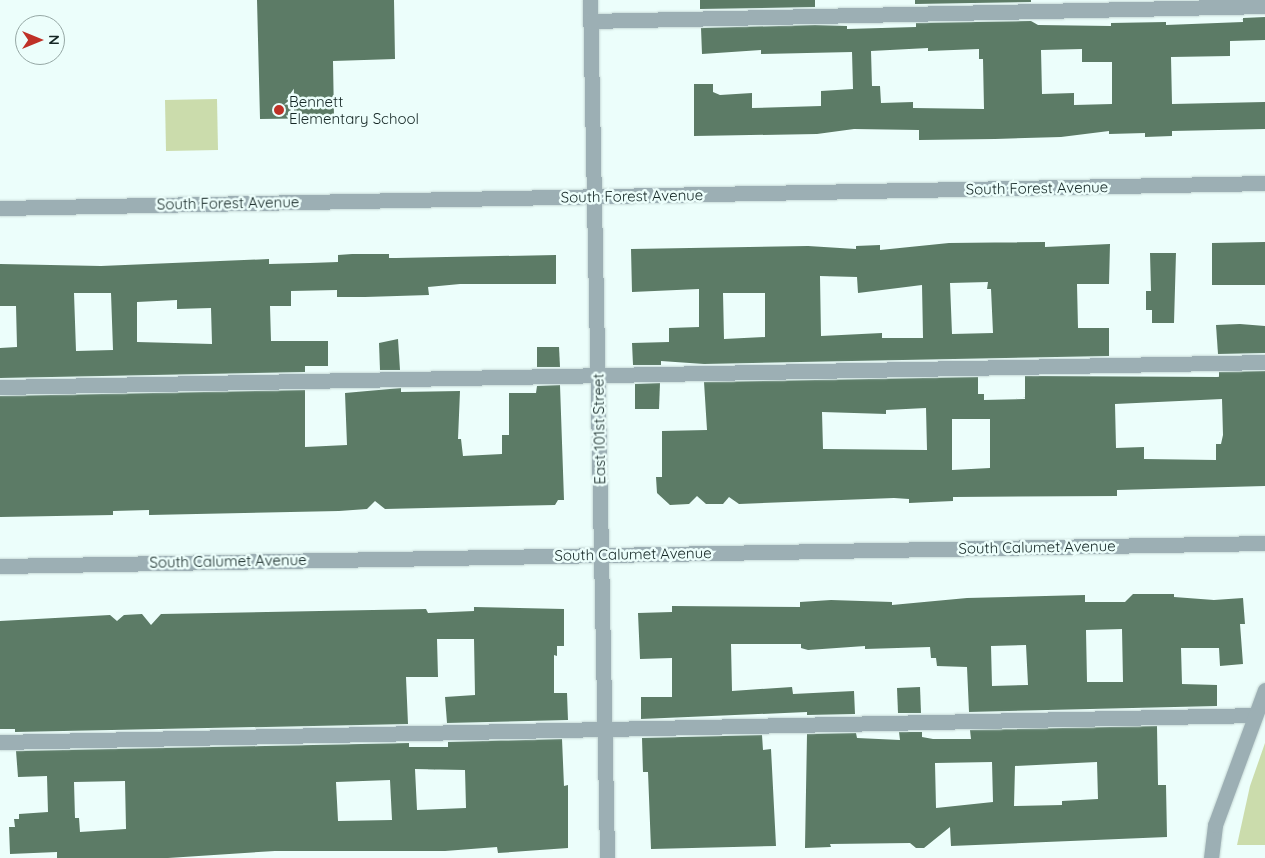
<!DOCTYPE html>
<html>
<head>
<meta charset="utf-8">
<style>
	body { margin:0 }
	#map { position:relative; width:1265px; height:858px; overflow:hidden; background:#ecfefb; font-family:Quicksand,sans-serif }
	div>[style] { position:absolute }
	.green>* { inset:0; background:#cbdcac }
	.building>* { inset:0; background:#5c7b66 }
	.roads { filter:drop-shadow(0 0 1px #c5d7d4) drop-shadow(0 0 1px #c5d7d4) }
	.minor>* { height:15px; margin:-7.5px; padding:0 7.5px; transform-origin:7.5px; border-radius:7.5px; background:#9cafb4 }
	.dots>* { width:14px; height:14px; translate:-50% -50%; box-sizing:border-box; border:2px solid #ecfefb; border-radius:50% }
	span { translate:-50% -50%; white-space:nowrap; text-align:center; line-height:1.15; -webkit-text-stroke:5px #ecfefb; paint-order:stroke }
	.poi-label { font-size:15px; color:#152725 }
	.left { translate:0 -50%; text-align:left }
	.street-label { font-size:15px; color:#152725 }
	.north { position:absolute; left:15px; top:15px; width:50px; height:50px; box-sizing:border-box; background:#ecfefb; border:1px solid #96a8a5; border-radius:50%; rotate:90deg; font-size:14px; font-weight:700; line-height:20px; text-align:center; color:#152725 }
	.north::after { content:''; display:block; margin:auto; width:18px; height:22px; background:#bf3127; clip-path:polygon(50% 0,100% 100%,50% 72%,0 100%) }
</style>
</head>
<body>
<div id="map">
	<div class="green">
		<i style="clip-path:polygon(217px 99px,218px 150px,166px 151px,165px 100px)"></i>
		<i style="clip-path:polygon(1265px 743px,1265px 845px,1237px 845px,1250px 786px)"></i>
	</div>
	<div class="building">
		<i style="clip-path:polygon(257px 0,394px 0,395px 59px,333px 61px,334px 118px,260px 119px)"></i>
		<i style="clip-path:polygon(700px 0,815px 0,815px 7px,700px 9px)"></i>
		<i style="clip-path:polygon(915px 0,1031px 0,1031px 2px,915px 4px)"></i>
		<i style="clip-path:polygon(evenodd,1265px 17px,1265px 40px,1230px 41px,1230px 56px,1171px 57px,1172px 104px,1265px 102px,1265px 129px,1172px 131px,1172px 136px,1145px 137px,1145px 133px,1109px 134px,1109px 131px,1061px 137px,995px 139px,919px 140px,919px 130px,854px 129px,817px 134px,694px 136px,694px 84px,713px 84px,713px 92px,720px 95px,752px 93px,752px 108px,821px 106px,821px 91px,853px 89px,852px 52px,761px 54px,761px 50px,702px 54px,701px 28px,815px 25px,847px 26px,847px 29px,916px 27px,916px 23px,1031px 21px,1038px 25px,1111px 26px,1111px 23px,1166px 22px,1166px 25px,1243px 22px,1243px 18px,1265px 17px,928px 48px,928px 51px,979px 49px,979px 59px,983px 59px,984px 109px,913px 108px,913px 102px,881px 103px,880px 86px,872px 86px,871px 51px,928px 48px,1265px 17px,1082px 49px,1082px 62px,1112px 62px,1112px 104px,1074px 105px,1074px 93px,1042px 94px,1041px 50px,1082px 49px)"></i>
		<i style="clip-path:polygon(evenodd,1045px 242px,1045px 247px,1110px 244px,1109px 284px,1077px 284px,1078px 328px,1109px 328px,1109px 356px,704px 364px,661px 361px,661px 365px,633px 365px,632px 343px,669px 342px,669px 328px,699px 327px,699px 289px,632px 292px,631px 249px,808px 246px,856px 249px,856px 246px,880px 245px,880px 250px,949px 243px,1045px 242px,820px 276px,857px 277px,858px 293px,922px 285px,923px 338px,882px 338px,882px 333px,821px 336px,820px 276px,1045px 242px,988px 282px,987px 289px,991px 289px,993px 333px,952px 334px,950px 283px,988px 282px,1045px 242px,723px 293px,765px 293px,765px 337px,724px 339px,723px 293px)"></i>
		<i style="clip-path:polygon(1265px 242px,1265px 285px,1212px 285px,1212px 243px)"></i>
		<i style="clip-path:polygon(1150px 253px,1176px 253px,1174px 323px,1152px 323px,1152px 310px,1146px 310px,1146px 291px,1151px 291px)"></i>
		<i style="clip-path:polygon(evenodd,352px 254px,389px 254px,389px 258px,396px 258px,556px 255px,556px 284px,460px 284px,428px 287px,429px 295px,365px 297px,337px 297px,337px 290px,291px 291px,291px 306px,270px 306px,271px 341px,328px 341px,328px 366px,305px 366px,305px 372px,0 378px,0 348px,17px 347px,16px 306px,0 306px,0 264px,101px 266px,269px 259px,269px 264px,310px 263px,338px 262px,338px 255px,352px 254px,74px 293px,111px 293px,113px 350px,76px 351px,74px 293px,352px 254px,177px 300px,177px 309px,211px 308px,212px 344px,137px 342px,137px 302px,177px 300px)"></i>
		<i style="clip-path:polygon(1240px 324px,1265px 326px,1265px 353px,1218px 354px,1216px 325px)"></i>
		<i style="clip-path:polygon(398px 339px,400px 370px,380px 370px,379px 343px)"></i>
		<i style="clip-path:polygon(537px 347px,559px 347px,560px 367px,537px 367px)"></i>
		<i style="clip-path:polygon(evenodd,1265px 371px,1265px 486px,1117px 490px,1117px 496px,953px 497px,953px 501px,909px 503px,909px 499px,894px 498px,739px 504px,729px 497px,723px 504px,706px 504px,697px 496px,689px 504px,670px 505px,657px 493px,656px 477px,662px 477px,662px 431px,707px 430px,704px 382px,978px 377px,978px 394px,984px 394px,984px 400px,1025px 399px,1025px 376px,1219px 377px,1219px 372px,1265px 371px,1222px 399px,1223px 435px,1221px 444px,1216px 444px,1216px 460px,1144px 459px,1144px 447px,1116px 448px,1115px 404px,1222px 399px,1265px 371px,926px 408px,927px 450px,823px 449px,822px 412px,886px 414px,886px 410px,926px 408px,1265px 371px,952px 419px,990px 419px,990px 468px,952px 470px,952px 419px)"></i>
		<i style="clip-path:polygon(660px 383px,659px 409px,635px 409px,635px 384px)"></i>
		<i style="clip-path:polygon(560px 385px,564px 500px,558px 500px,555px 505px,385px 509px,375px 501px,367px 509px,339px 511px,149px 515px,149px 510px,113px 511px,113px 515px,0 517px,0 396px,305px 390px,305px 447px,347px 445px,345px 393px,401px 388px,401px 392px,460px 391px,458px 439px,461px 439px,463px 456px,502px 454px,502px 435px,509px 435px,509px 393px,536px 393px,537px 386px)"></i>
		<i style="clip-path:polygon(evenodd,1133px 594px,1174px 594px,1174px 597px,1214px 600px,1243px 598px,1245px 624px,1240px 624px,1243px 664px,1220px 666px,1219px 648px,1181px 648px,1182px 684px,1217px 685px,1217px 706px,969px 712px,967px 667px,937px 666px,936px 658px,931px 658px,930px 647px,865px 649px,865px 646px,808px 650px,801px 648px,801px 644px,731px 644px,732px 691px,792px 687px,793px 694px,854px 691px,855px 714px,807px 715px,807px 712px,641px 719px,641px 697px,672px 697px,672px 658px,640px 659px,638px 613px,672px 612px,672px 606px,800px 607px,800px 602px,831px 600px,892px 602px,892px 605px,967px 598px,1085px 595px,1085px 602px,1125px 602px,1133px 594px,1122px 629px,1123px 682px,1087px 682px,1086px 630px,1122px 629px,1133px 594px,1026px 645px,1028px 685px,992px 686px,991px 646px,1026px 645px)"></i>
		<i style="clip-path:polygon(474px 607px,564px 609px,564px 646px,557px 646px,557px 656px,554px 655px,554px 693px,567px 693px,568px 720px,447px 723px,445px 697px,475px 695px,474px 639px,437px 639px,438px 677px,406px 677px,408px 724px,15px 732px,15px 729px,0 729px,0 621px,110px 615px,117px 621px,124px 615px,142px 614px,151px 625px,161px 614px,426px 609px,428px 613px,474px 611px)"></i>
		<i style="clip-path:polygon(920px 687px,921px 713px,898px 713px,897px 688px)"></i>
		<i style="clip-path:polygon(evenodd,1157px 726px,1158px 785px,1166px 785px,1167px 837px,951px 846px,950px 827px,924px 848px,916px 848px,910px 843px,830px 844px,831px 847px,805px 848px,807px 734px,856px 733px,857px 738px,900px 740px,899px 732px,922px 732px,922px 737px,933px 739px,971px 739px,970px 730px,1157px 726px,992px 762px,993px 802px,936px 808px,935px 763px,992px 762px,1157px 726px,1097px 762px,1098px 799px,1062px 801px,1062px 805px,1014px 806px,1015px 766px,1097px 762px)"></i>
		<i style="clip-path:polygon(762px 735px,763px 750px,771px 749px,776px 846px,651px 849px,648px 772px,643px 772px,642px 738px)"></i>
		<i style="clip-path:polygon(evenodd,562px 739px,564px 786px,568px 785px,568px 848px,498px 853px,497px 847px,445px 851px,275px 851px,168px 858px,57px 858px,57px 852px,10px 854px,9px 827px,15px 827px,14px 819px,19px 819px,19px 814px,48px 812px,47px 776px,18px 777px,16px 751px,409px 743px,409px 747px,448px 747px,448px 742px,562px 739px,415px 769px,465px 770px,466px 808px,417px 810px,415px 769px,562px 739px,390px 780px,392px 820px,338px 821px,336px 782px,390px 780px,562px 739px,125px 781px,126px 829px,80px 832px,79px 818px,75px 818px,74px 782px,125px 781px)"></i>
	</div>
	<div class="roads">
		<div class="minor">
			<i style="left:590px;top:0;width:858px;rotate:88.86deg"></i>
			<i style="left:590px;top:21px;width:675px;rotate:-1.27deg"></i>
			<i style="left:0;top:208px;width:1265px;rotate:-1.13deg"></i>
			<i style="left:0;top:387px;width:1265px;rotate:-1.13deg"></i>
			<i style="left:0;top:566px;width:1265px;rotate:-1.04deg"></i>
			<i style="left:0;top:742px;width:1254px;rotate:-1.23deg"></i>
			<i style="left:1211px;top:858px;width:33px;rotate:-83deg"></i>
			<i style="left:1215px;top:825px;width:144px;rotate:-69.7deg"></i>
		</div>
	</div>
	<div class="dots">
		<i style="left:279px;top:110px;background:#bf3127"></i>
	</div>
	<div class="poi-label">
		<span class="left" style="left:289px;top:110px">Bennett<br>Elementary School</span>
	</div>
	<div class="street-label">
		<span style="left:1037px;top:188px;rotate:-1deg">South Forest Avenue</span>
		<span style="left:632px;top:196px;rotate:-1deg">South Forest Avenue</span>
		<span style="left:228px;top:203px;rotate:-1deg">South Forest Avenue</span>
		<span style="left:599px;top:429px;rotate:-91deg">East 101st Street</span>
		<span style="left:1037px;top:547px;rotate:-1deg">South Calumet Avenue</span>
		<span style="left:633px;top:554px;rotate:-1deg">South Calumet Avenue</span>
		<span style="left:228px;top:561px;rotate:-1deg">South Calumet Avenue</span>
	</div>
	<div class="north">N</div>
</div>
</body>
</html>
